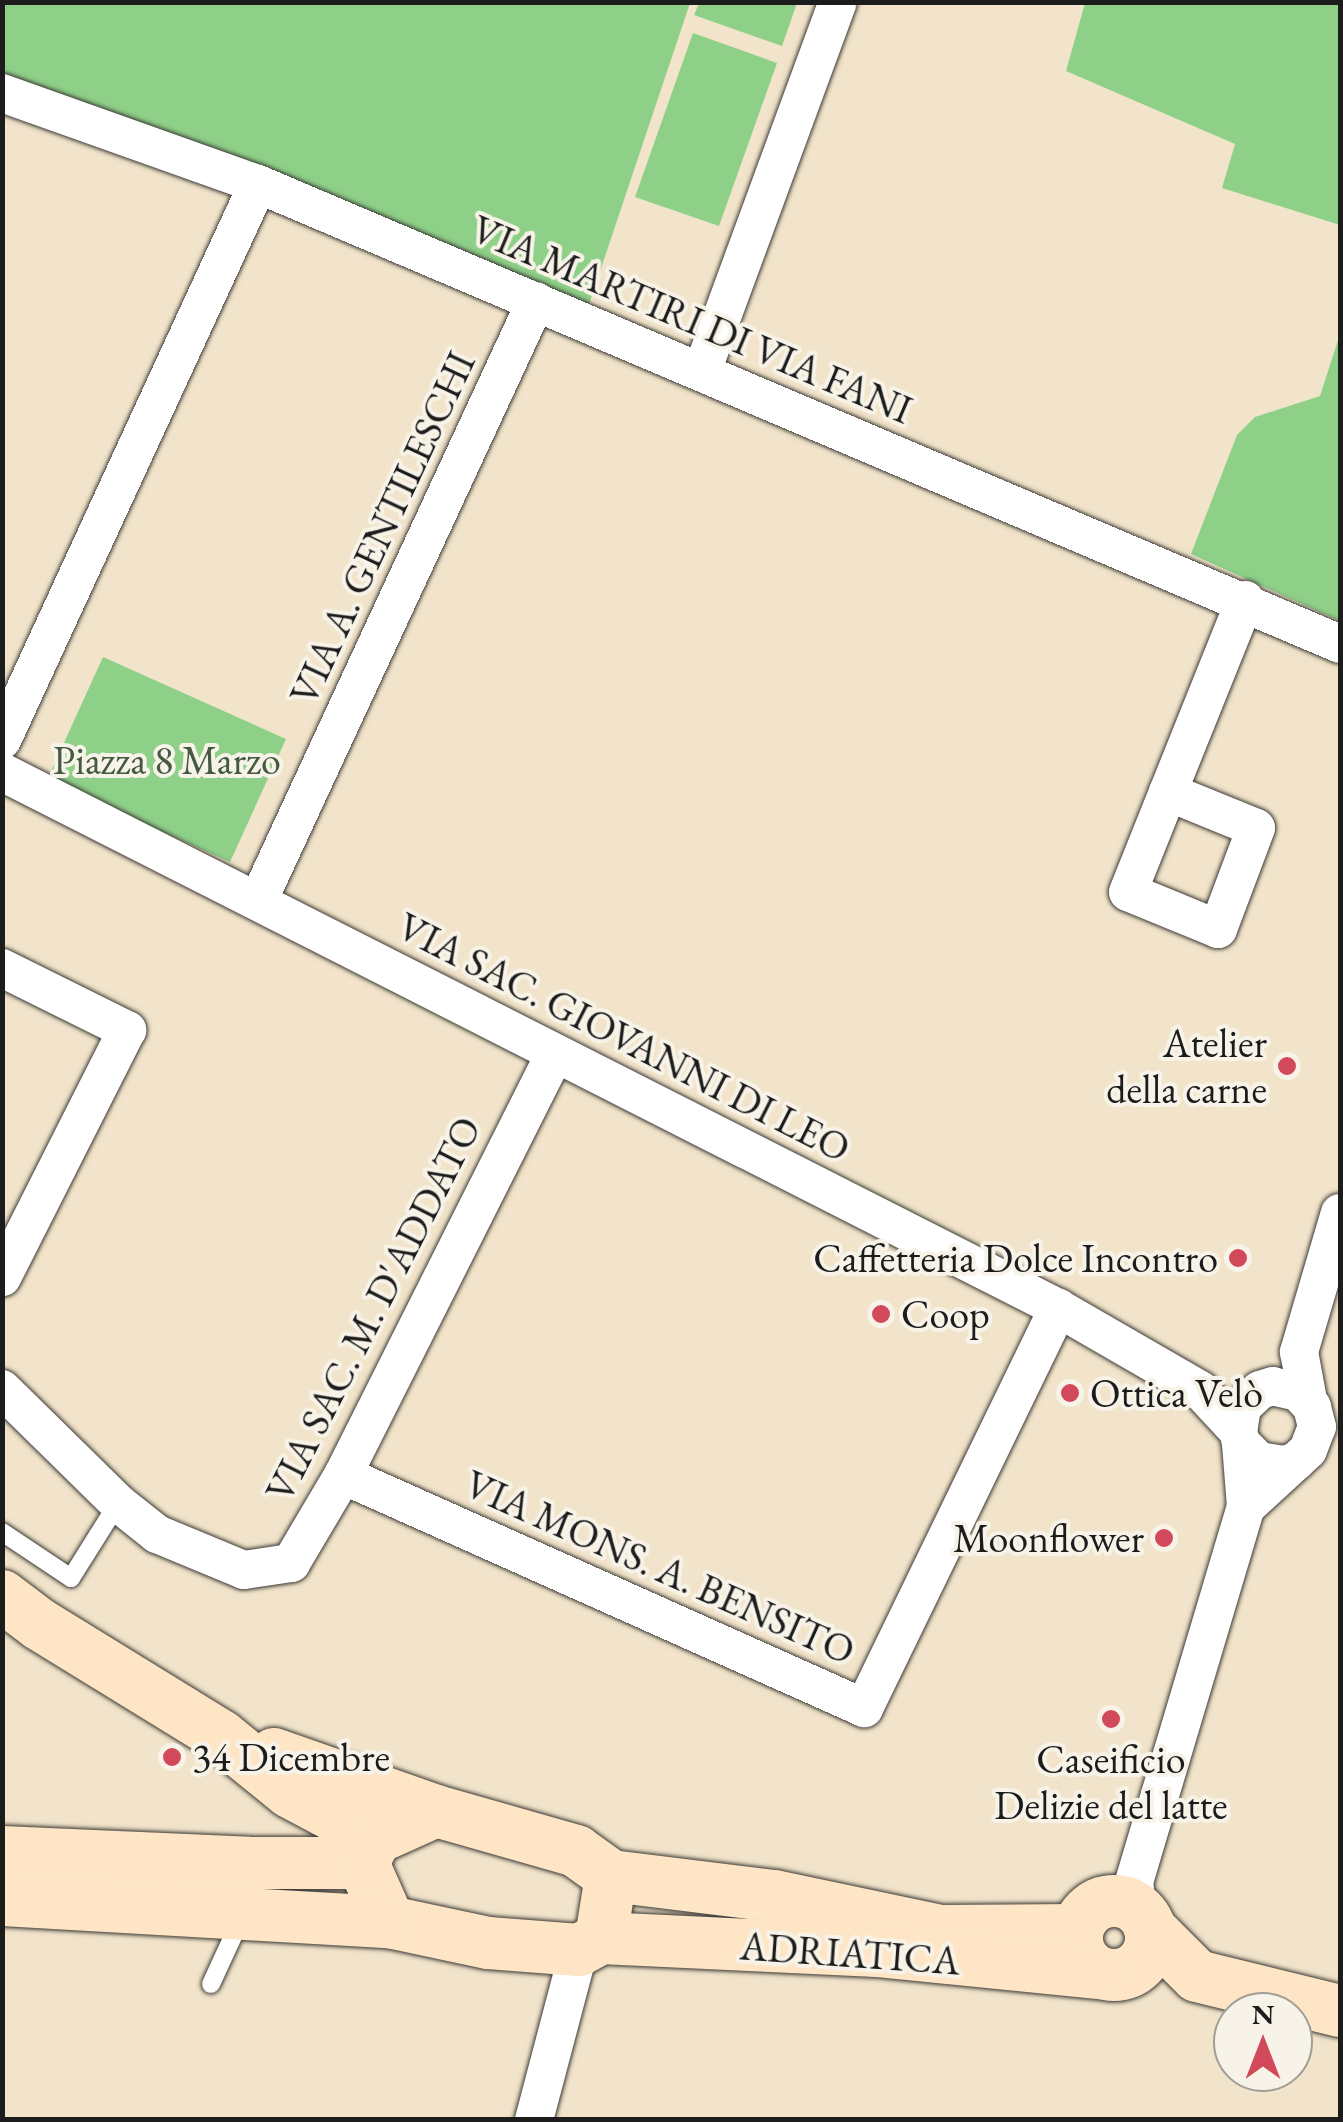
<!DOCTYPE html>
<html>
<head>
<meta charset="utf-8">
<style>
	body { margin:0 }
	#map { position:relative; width:1343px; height:2122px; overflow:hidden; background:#f2e4ca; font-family:"EB Garamond",serif }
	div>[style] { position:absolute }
	.green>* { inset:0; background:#8ed088 }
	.roads { filter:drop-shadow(0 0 2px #3c3a36) drop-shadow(0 0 2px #3c3a36) }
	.lane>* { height:18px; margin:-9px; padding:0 9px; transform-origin:9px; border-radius:9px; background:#fff }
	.street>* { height:38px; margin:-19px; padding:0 19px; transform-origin:19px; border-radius:19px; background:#fff }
	.secondary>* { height:52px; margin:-26px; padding:0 26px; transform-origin:26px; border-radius:26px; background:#fde5c5 }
	.secondary>.ring { margin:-26px; padding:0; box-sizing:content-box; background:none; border:52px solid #fde5c5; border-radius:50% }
	.dots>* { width:28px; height:28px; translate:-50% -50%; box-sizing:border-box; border:5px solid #f7f3e8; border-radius:50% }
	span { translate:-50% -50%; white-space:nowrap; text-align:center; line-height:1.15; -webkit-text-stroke:8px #f7f3e8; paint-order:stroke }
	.street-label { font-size:40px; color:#1c1c1c }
	.park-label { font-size:40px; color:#445b42 }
	.poi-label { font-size:40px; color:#1c1c1c }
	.right { translate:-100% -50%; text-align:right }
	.left { translate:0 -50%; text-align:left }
	.frame { position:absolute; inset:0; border:5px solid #1c1c1c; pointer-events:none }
	.north { position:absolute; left:1213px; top:1992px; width:100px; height:100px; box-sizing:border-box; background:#f7f3e8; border:2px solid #9f9d96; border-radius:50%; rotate:0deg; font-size:28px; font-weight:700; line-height:40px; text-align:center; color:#1c1c1c }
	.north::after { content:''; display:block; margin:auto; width:35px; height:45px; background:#d1495b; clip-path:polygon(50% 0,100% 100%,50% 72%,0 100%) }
</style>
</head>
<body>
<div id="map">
	<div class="green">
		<i style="clip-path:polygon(2px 3px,690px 3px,583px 322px,3px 92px)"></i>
		<i style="clip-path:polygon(699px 3px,699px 2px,797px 3px,782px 46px,694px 15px)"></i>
		<i style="clip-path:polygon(1085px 3px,1340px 3px,1340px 225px,1222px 188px,1235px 144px,1066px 71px)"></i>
		<i style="clip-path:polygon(693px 33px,777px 63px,719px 226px,635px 197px)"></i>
		<i style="clip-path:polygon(1340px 334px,1340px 621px,1191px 554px,1237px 435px,1255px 417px,1320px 396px)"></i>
		<i style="clip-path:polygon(103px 657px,286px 739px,230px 862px,47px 780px)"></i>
	</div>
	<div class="roads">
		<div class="lane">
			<i style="left:2px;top:1532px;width:83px;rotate:33.7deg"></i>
			<i style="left:71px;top:1578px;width:89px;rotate:-57.9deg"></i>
			<i style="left:211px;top:1984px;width:69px;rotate:-65.3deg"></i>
		</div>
		<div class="street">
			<i style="left:2px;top:93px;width:272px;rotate:19.6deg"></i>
			<i style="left:258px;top:184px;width:1176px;rotate:23.03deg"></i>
			<i style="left:702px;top:371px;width:393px;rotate:-69.8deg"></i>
			<i style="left:2px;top:740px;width:612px;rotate:-65.28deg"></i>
			<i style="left:2px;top:772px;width:1184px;rotate:26.91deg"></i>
			<i style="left:1058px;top:1308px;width:164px;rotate:30deg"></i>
			<i style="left:1200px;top:1390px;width:56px;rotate:47.2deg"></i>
			<i style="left:1168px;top:792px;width:95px;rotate:22.2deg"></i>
			<i style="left:1256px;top:828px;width:108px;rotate:110.6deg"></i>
			<i style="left:1218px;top:929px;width:97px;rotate:-157.7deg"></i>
			<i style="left:1128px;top:892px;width:108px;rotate:-68.2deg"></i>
			<i style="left:1168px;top:792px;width:207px;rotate:-68.1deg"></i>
			<i style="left:258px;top:901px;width:661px;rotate:-65.14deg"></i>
			<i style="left:2px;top:968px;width:140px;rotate:26.4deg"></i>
			<i style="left:127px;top:1030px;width:277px;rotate:116.8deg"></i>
			<i style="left:2px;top:1389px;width:163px;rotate:44.5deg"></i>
			<i style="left:118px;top:1503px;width:50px;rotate:38.5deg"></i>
			<i style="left:157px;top:1534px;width:94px;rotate:22.5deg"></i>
			<i style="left:244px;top:1570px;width:48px;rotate:-8.5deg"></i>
			<i style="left:291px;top:1563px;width:102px;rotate:-59.4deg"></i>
			<i style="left:343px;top:1475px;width:472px;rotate:-63.3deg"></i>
			<i style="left:1308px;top:1400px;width:49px;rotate:-100.6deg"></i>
			<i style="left:1299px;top:1352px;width:145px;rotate:-73.6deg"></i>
			<i style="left:343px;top:1475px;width:571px;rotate:24.09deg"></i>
			<i style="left:864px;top:1708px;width:445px;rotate:-64.1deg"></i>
			<i style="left:1246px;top:1507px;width:84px;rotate:-42.6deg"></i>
			<i style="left:1308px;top:1450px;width:25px;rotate:-69deg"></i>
			<i style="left:1317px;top:1427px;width:21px;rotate:-104deg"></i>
			<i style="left:1312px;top:1407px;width:21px;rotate:-133deg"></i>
			<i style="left:1298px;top:1392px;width:26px;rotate:-167deg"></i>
			<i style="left:1273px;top:1386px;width:14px;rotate:163deg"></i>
			<i style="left:1260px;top:1390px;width:25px;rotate:137deg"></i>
			<i style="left:1242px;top:1407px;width:24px;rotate:99deg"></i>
			<i style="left:1238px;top:1431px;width:12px;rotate:76deg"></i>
			<i style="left:1241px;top:1443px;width:25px;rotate:45deg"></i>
			<i style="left:1259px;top:1461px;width:25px;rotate:9deg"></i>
			<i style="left:1284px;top:1465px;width:13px;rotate:-18deg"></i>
			<i style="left:1137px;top:1909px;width:27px;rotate:-96deg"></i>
			<i style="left:1134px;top:1882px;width:391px;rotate:-73.4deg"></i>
			<i style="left:1246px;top:1507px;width:64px;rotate:-94.5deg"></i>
			<i style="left:534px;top:2120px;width:176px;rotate:-75.2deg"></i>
		</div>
		<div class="secondary">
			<i style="left:2px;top:1596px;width:46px;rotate:37.1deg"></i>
			<i style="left:39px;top:1624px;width:214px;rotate:31.6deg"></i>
			<i style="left:221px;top:1736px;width:89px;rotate:39.1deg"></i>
			<i style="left:290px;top:1792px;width:98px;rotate:28.1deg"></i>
			<i style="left:274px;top:1754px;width:172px;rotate:19.4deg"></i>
			<i style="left:2px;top:1852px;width:247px;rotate:2.5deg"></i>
			<i style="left:249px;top:1863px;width:114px"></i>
			<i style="left:611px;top:1876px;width:63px;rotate:99.2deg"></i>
			<i style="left:601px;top:1938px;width:25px;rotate:151deg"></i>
			<i style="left:579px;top:1950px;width:91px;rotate:-175.6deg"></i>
			<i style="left:488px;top:1943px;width:101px;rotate:-168deg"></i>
			<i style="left:389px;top:1922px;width:64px;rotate:-113.8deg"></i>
			<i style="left:363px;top:1863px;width:28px;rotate:-63deg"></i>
			<i style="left:376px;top:1838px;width:66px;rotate:-24.2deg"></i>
			<i style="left:436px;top:1811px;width:146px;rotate:15.9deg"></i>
			<i style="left:576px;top:1851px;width:43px;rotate:35.5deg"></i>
			<i style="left:611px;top:1876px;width:164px;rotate:7deg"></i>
			<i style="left:774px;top:1896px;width:170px;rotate:11.9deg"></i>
			<i style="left:940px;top:1931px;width:137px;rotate:-0.4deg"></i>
			<i style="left:2px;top:1900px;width:388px;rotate:3.3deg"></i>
			<i class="ring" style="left:1077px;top:1901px;width:22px;height:22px"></i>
			<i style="left:1150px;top:1929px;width:66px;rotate:45deg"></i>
			<i style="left:1197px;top:1976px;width:147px;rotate:13.8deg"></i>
			<i style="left:601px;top:1938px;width:276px;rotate:2.7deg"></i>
			<i style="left:877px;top:1951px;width:222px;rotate:5.7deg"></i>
		</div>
	</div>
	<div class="dots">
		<i style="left:1287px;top:1066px;background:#d1495b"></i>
		<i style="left:1238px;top:1258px;background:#d1495b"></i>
		<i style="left:881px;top:1314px;background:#d1495b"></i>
		<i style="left:1070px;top:1393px;background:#d1495b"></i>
		<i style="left:1164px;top:1538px;background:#d1495b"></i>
		<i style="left:1111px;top:1719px;background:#d1495b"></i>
		<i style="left:172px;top:1757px;background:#d1495b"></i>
	</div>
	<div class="street-label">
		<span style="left:692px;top:319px;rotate:23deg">VIA MARTIRI DI VIA FANI</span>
		<span style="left:382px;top:528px;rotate:-65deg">VIA A. GENTILESCHI</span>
		<span style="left:624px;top:1037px;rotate:27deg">VIA SAC. GIOVANNI DI LEO</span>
		<span style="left:373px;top:1309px;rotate:-63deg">VIA SAC. M. D'ADDATO</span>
		<span style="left:660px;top:1567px;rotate:24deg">VIA MONS. A. BENSITO</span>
		<span style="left:850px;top:1953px;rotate:4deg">ADRIATICA</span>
	</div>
	<div class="park-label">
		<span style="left:167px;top:760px">Piazza 8 Marzo</span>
	</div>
	<div class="poi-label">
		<span class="right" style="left:1267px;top:1066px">Atelier<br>della carne</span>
		<span class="right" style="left:1218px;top:1258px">Caffetteria Dolce Incontro</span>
		<span class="left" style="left:901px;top:1314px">Coop</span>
		<span class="left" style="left:1090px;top:1393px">Ottica Velò</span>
		<span class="right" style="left:1144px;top:1538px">Moonflower</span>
		<span class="left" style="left:192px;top:1757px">34 Dicembre</span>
		<span style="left:1111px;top:1782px">Caseificio<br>Delizie del latte</span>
	</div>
	<div class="frame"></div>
	<div class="north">N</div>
</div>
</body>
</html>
